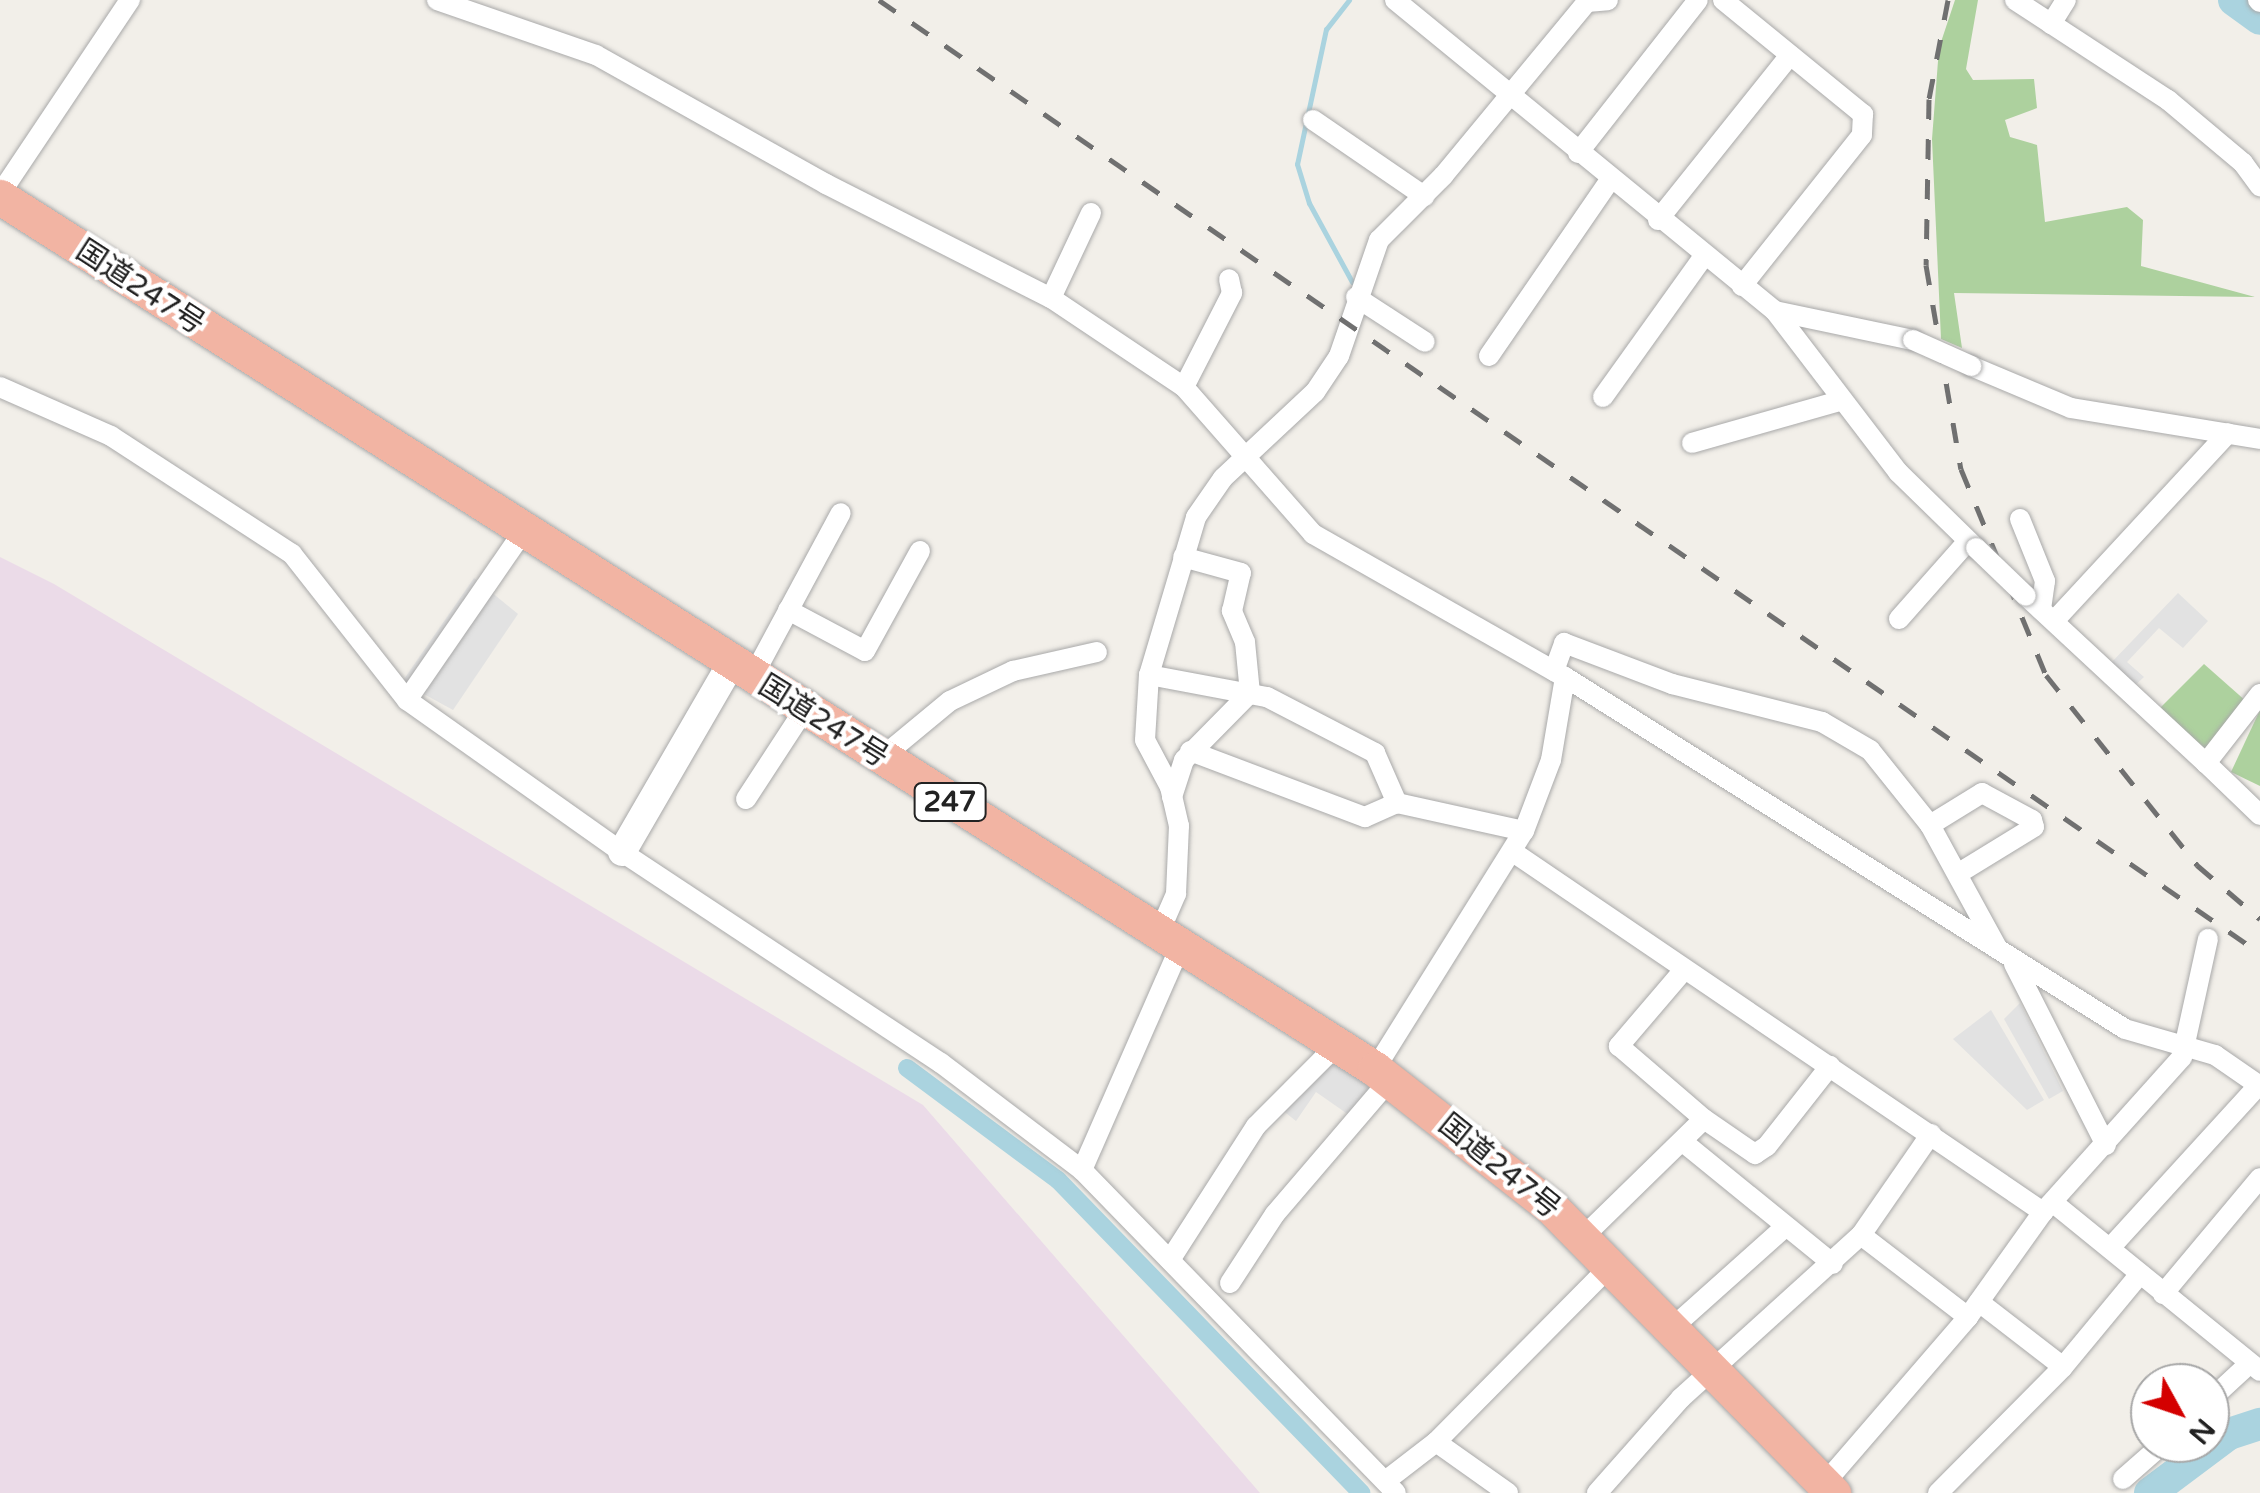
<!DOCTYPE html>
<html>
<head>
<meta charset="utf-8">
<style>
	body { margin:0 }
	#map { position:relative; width:2260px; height:1493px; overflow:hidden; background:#f2efe9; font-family:"Varela Round","Noto Sans JP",sans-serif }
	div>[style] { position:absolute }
	.industrial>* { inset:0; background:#ebdbe8 }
	.forest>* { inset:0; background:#add19e }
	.parking>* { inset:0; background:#e2e2e2 }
	.stream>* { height:5px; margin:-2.5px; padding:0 2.5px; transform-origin:2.5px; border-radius:2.5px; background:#aad3df }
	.canal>* { height:18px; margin:-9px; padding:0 9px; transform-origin:9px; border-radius:9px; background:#aad3df }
	.river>* { height:32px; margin:-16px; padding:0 16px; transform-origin:16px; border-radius:16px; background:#aad3df }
	.roads { filter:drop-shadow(0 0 2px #a9a9a9) drop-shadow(0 0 2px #a9a9a9) }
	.minor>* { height:20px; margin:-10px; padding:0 10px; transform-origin:10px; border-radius:10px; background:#fff }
	.tertiary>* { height:28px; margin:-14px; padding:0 14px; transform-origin:14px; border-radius:14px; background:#fff }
	.trunk>* { height:35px; margin:-17.5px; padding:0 17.5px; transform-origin:17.5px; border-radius:17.5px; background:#f2b4a3 }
	.rail>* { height:5px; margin-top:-2.5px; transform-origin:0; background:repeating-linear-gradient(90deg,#707070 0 20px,transparent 0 40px) }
	.bridges { filter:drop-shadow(0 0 2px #a9a9a9) drop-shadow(0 0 2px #a9a9a9) }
	.minor-bridge>* { height:20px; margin:-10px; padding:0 10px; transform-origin:10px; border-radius:10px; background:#fff }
	span { translate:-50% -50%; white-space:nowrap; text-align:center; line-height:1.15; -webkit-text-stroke:9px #fff; paint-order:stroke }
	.shield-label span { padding:2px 8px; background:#fff; border:2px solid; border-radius:8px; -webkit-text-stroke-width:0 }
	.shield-label { font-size:28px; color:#222; font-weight:700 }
	.street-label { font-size:30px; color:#222 }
	.north { position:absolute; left:2130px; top:1363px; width:100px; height:100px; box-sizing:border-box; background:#fff; border:2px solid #a7a7a7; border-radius:50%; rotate:130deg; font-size:28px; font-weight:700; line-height:40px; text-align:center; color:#222 }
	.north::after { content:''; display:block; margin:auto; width:35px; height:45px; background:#d40000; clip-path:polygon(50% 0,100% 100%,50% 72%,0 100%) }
</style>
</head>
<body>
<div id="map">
	<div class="industrial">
		<i style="clip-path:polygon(0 557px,54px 584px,923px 1105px,1260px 1493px,0 1493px)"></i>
	</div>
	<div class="forest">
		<i style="clip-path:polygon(1955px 0,1978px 0,1966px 69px,1973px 80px,2034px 79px,2037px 108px,2005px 120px,2010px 137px,2037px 145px,2045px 222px,2127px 207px,2143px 220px,2141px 266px,2255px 297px,1954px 293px,1962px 348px,1941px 339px,1932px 139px,1939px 48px)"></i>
		<i style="clip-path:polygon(2204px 664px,2247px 702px,2206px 755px,2158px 710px)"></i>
		<i style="clip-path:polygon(2260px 710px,2260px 786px,2231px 772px)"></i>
	</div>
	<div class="parking">
		<i style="clip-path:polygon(474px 578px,518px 614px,453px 710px,402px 682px)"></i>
		<i style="clip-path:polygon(2178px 593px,2208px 621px,2183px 648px,2159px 628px,2127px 662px,2144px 677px,2132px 688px,2109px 665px)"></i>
		<i style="clip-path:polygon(2020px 1003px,2063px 1091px,2049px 1099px,2004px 1019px)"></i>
		<i style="clip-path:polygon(1991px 1010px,2044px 1100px,2027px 1110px,1953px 1039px)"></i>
		<i style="clip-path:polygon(1333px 1057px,1374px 1085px,1349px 1115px,1316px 1092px,1296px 1121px,1281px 1109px)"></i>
	</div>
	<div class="stream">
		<i style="left:1349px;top:0;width:37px;rotate:128deg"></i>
		<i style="left:1326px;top:29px;width:138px;rotate:102.1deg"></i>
		<i style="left:1297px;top:164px;width:41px;rotate:72.9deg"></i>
		<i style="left:1309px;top:203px;width:90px;rotate:61.4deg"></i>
	</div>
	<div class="canal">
		<i style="left:907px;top:1068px;width:188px;rotate:36.6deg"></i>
		<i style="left:1058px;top:1180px;width:436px;rotate:45.9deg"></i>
	</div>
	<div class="river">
		<i style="left:2234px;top:0;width:32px;rotate:36deg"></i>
		<i style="left:2150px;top:1493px;width:99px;rotate:-36.8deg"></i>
		<i style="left:2229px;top:1434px;width:33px;rotate:-18deg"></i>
	</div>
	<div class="roads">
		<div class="minor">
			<i style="left:437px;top:0;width:168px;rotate:19.1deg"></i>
			<i style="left:596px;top:55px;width:264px;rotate:29.3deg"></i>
			<i style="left:826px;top:184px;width:252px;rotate:26.9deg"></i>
			<i style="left:1051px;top:298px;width:160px;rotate:33.8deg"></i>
			<i style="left:1184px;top:387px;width:196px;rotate:48.7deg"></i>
			<i style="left:1313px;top:534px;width:290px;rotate:29.6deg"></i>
			<i style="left:1565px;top:677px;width:661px;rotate:32.15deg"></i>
			<i style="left:2125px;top:1029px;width:94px;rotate:16.1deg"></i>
			<i style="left:2215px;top:1055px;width:55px;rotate:34.6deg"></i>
			<i style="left:1395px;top:0;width:491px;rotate:39.3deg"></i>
			<i style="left:1775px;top:311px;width:203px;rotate:52.6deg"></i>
			<i style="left:1898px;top:472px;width:109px;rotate:44.3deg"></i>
			<i style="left:1723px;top:0;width:181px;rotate:39.2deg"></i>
			<i style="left:1863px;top:114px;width:21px;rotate:93deg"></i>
			<i style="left:1862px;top:135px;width:193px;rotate:128.5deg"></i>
			<i style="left:2015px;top:0;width:183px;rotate:33.2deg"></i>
			<i style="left:2168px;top:100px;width:98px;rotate:40deg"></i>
			<i style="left:2243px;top:163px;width:29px;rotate:54deg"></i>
			<i style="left:2258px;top:0;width:3px;rotate:45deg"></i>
			<i style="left:2051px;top:24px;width:28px;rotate:-58deg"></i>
			<i style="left:1313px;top:120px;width:135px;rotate:34.4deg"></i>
			<i style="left:1578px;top:153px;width:194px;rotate:-51.9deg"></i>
			<i style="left:0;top:194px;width:234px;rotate:-56.2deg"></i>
			<i style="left:1658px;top:220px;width:211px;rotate:-51.3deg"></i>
			<i style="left:1356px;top:297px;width:82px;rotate:33.1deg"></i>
			<i style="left:1051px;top:298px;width:94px;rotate:-64.8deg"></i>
			<i style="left:1775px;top:311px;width:141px;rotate:11.9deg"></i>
			<i style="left:1489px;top:356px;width:214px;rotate:-55.5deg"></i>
			<i style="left:1971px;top:366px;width:108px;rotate:22.8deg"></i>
			<i style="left:2071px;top:408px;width:192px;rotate:9.3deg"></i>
			<i style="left:0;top:387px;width:121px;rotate:23.8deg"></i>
			<i style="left:111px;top:436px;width:216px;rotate:33.1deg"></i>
			<i style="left:292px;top:554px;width:186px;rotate:51.8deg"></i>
			<i style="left:407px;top:700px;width:263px;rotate:35.3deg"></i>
			<i style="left:622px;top:852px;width:382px;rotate:33.5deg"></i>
			<i style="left:941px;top:1063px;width:177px;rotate:37.2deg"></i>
			<i style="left:1082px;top:1170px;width:450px;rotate:45.8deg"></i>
			<i style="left:1184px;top:387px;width:106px;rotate:-62.9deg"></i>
			<i style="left:1232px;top:293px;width:14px;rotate:-102deg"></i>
			<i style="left:1603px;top:397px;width:173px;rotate:-54.4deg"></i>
			<i style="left:1692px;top:443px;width:153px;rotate:-15.9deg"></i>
			<i style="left:2020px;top:519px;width:67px;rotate:68deg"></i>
			<i style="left:2045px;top:581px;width:29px;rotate:98deg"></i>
			<i style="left:2026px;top:596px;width:246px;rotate:42.9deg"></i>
			<i style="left:788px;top:610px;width:87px;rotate:28deg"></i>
			<i style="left:865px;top:651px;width:114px;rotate:-61.2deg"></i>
			<i style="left:1899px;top:619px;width:104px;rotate:-48.5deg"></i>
			<i style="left:2054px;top:621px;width:256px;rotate:-47.2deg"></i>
			<i style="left:1554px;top:671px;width:30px;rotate:-70deg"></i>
			<i style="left:1564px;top:643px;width:116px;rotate:20.8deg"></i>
			<i style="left:1672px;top:684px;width:155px;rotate:14.2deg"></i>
			<i style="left:1822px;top:722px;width:56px;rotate:30.3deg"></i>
			<i style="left:1870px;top:750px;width:96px;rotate:51.3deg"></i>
			<i style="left:1930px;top:825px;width:141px;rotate:61.3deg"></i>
			<i style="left:1149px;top:675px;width:120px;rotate:10.6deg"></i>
			<i style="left:1267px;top:697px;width:122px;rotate:27.4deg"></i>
			<i style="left:1375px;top:753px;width:55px;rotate:66.3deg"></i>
			<i style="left:1397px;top:803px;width:130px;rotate:12.4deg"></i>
			<i style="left:752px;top:678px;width:187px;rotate:-61.7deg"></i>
			<i style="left:2260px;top:694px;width:88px;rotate:128deg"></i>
			<i style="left:2206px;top:763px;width:75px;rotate:43.9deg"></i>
			<i style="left:407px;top:700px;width:204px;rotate:-55.4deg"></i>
			<i style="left:1190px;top:751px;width:187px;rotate:20.7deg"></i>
			<i style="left:1365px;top:817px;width:35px;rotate:-24deg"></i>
			<i style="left:881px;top:758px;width:89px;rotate:-39.6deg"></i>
			<i style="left:950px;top:701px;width:70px;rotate:-25.5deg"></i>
			<i style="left:1013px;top:671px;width:86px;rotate:-12.7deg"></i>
			<i style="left:1172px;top:797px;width:39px;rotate:-72deg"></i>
			<i style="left:1184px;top:760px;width:94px;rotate:-45.4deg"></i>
			<i style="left:1250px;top:693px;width:51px;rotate:-95.6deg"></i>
			<i style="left:1245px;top:642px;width:34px;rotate:-113deg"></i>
			<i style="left:1232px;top:611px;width:39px;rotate:-77deg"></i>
			<i style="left:1241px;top:573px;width:60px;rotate:-164.6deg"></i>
			<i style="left:746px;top:799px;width:106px;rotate:-56.9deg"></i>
			<i style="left:1930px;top:825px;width:61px;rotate:-31.6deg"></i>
			<i style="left:1982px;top:793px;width:57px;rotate:28.4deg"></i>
			<i style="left:2032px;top:820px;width:7px;rotate:74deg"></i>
			<i style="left:2034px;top:827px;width:88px;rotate:148.5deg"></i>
			<i style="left:1513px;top:852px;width:641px;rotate:34.19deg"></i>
			<i style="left:1159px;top:933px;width:43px;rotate:-66.4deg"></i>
			<i style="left:1176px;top:894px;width:68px;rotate:-87.5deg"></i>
			<i style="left:1179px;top:826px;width:40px;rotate:-103deg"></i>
			<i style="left:1170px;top:787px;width:53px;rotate:-118deg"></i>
			<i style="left:1145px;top:740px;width:65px;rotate:-86.5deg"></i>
			<i style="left:1149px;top:675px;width:165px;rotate:-73.4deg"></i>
			<i style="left:1196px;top:517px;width:47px;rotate:-55.3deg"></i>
			<i style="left:1223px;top:478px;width:126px;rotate:-43.1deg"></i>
			<i style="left:1315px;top:392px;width:43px;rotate:-56.3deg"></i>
			<i style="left:1339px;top:356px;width:123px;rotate:-71deg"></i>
			<i style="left:1379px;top:240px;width:91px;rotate:-45deg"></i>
			<i style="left:1443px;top:176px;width:226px;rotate:-50.4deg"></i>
			<i style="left:1587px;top:2px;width:21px;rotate:-5deg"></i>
			<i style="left:2014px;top:964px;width:203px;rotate:63.1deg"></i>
			<i style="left:1683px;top:971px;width:99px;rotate:130.5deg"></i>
			<i style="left:1619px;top:1046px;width:112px;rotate:40.7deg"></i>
			<i style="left:1375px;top:1069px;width:281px;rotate:-58deg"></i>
			<i style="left:1524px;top:831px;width:76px;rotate:-69.2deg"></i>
			<i style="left:1551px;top:760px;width:84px;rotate:-80.4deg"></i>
			<i style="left:1683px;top:1142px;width:193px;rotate:39.1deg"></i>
			<i style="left:1082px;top:1170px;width:244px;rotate:-66.3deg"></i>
			<i style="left:2056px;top:1205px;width:263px;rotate:39.1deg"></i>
			<i style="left:1861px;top:1235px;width:135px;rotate:37.5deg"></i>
			<i style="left:1582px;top:1238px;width:170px;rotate:-44.3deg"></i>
			<i style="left:1704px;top:1119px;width:62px;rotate:34.5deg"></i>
			<i style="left:1755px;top:1154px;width:14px;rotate:-34deg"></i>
			<i style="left:1767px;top:1146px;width:102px;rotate:-51.8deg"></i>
			<i style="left:2110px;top:1248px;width:221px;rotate:-47.6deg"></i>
			<i style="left:1170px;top:1260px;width:159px;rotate:-57.3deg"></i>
			<i style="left:1256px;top:1126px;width:115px;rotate:-45deg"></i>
			<i style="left:1230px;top:1283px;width:82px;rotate:-56.9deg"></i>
			<i style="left:1275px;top:1214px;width:177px;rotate:-49.4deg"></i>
			<i style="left:2163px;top:1294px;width:151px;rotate:-50.1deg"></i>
			<i style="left:1979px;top:1302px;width:106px;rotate:37.7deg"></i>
			<i style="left:1672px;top:1328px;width:152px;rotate:-41.8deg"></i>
			<i style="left:2210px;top:1400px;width:54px;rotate:-42.8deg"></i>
			<i style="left:1388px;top:1479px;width:61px;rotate:-37.6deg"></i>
			<i style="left:2123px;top:1479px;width:55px;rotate:-41.3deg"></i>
			<i style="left:1824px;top:1484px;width:221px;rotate:-49.2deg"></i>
			<i style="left:1968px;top:1317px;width:129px;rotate:-54.5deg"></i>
			<i style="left:2043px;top:1212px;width:208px;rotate:-48.1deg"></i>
			<i style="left:2182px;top:1057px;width:121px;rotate:-77.6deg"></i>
			<i style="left:1508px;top:1493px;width:88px;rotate:-144.7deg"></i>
			<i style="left:1436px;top:1442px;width:247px;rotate:-45.3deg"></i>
			<i style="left:1597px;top:1493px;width:127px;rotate:-48.5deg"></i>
			<i style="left:1681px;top:1398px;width:243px;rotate:-42.2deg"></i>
			<i style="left:1861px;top:1235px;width:123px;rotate:-55.3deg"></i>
			<i style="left:1938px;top:1493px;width:177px;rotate:-45.2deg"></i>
			<i style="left:2063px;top:1367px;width:121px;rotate:-50.4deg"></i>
		</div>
		<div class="tertiary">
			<i style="left:622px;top:852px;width:217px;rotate:-59.9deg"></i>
		</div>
		<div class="trunk">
			<i style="left:0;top:197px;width:1628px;rotate:32.38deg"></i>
			<i style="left:1375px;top:1069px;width:224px;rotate:38.1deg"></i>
			<i style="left:1551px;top:1207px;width:402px;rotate:45.4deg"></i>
		</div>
	</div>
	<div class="rail">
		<i style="left:879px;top:0;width:1678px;rotate:34.61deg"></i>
		<i style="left:1948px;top:0;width:101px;rotate:100.9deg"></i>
		<i style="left:1929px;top:99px;width:166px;rotate:91deg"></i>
		<i style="left:1926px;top:265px;width:207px;rotate:80.3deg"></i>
		<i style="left:1961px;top:469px;width:223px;rotate:67.6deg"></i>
		<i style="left:2046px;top:675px;width:243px;rotate:51.5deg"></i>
		<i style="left:2197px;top:865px;width:83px;rotate:40.6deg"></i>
	</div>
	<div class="bridges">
		<div class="minor-bridge">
			<i style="left:1913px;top:340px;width:64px;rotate:24.1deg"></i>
			<i style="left:1976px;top:548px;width:69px;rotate:43.8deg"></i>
		</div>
	</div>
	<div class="shield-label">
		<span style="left:950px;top:802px">247</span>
	</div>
	<div class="street-label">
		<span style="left:140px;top:288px;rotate:33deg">国道247号</span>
		<span style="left:823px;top:722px;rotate:32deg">国道247号</span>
		<span style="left:1499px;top:1167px;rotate:39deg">国道247号</span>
	</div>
	<div class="north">N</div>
</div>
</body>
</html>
